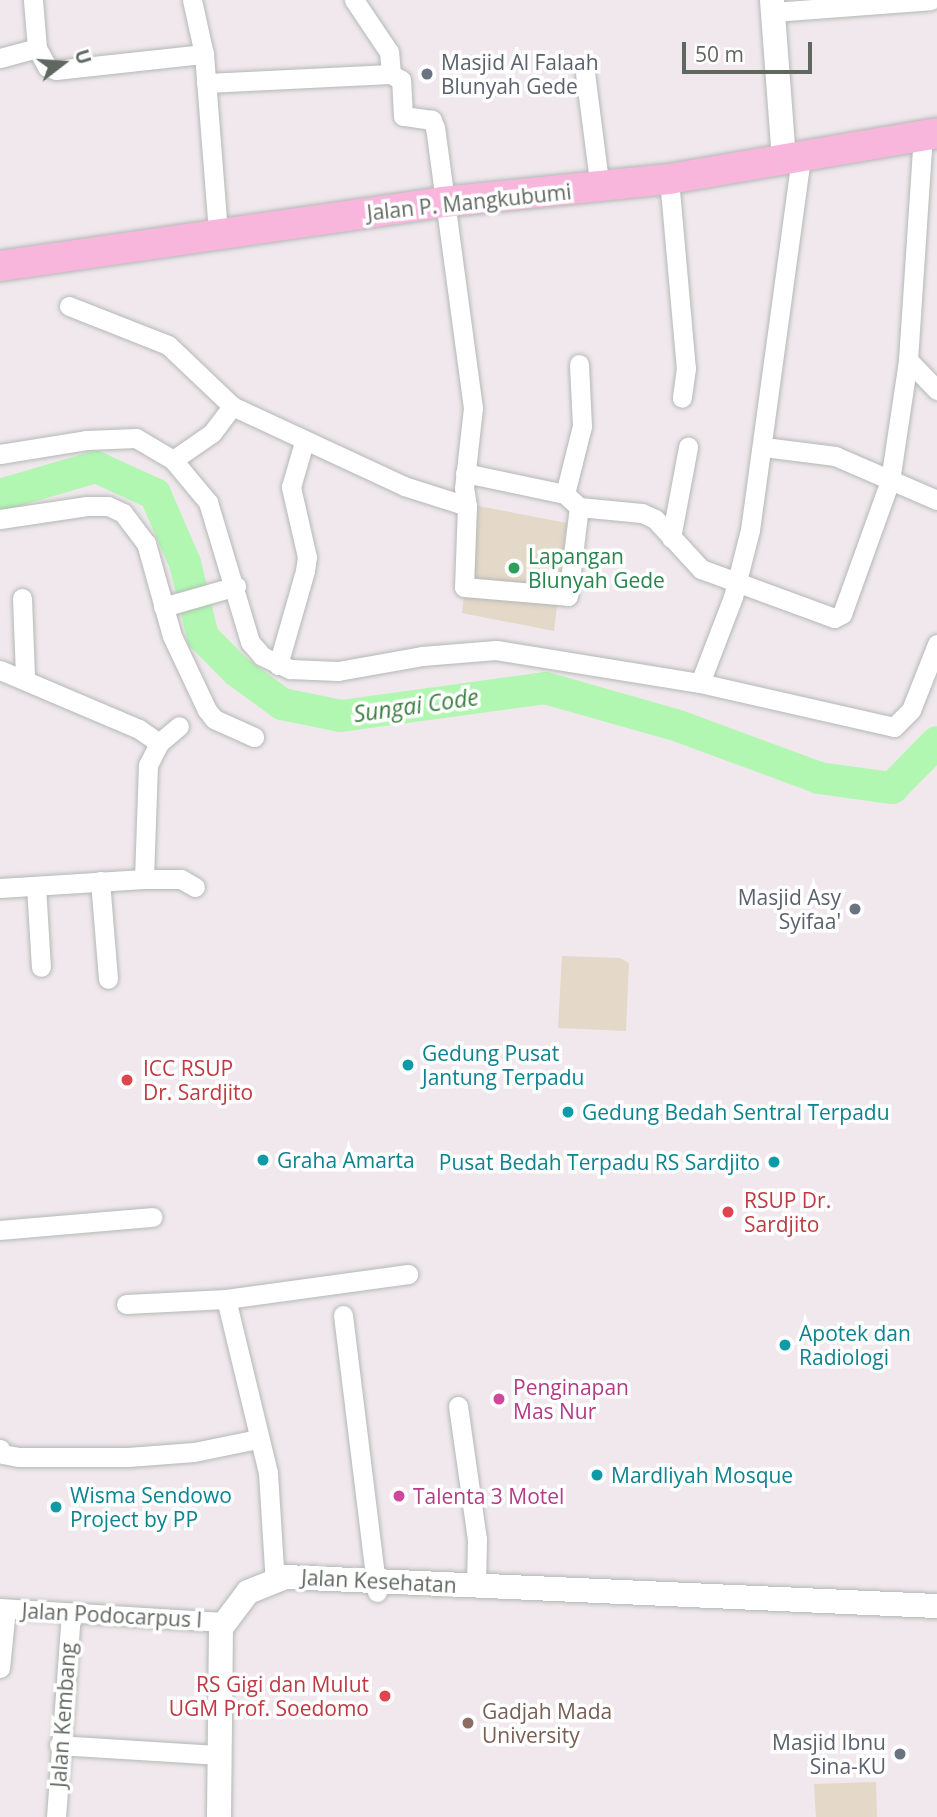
<!DOCTYPE html>
<html>
<head>
<meta charset="utf-8">
<style>
	body { margin:0 }
	#map { position:relative; width:937px; height:1817px; overflow:hidden; background:#f0e8ed; font-family:"Open Sans",sans-serif }
	div>[style] { position:absolute }
	.green>* { inset:0; background:#e4d8c8 }
	.river>* { height:32px; margin:-16px; padding:0 16px; transform-origin:16px; border-radius:16px; background:#b1f7b2 }
	.roads { filter:drop-shadow(0 0 2px #b3b9b4) drop-shadow(0 0 2px #b3b9b4) }
	.minor>* { height:19px; margin:-9.5px; padding:0 9.5px; transform-origin:9.5px; border-radius:9.5px; background:#fff }
	.tertiary>* { height:24px; margin:-12px; padding:0 12px; transform-origin:12px; border-radius:12px; background:#fff }
	.primary>* { height:30px; margin:-15px; padding:0 15px; transform-origin:15px; border-radius:15px; background:#f8b6dc }
	.dots>* { width:19px; height:19px; translate:-50% -50%; box-sizing:border-box; border:4px solid #fff; border-radius:50% }
	span { translate:-50% -50%; white-space:nowrap; text-align:center; line-height:1.15; -webkit-text-stroke:7px #fff; paint-order:stroke }
	.worship-label { font-size:21px; color:#5b616d }
	.left { translate:0 -50%; text-align:left }
	.right { translate:-100% -50%; text-align:right }
	.street-label { font-size:21px; color:#5f6760 }
	.leisure-label { font-size:21px; color:#27864d }
	.culture-label { font-size:21px; color:#0d838f }
	.health-label { font-size:21px; color:#be3a42 }
	.hotel-label { font-size:21px; color:#b23c85 }
	.education-label { font-size:21px; color:#785e54 }
	.water-label { font-size:23px; color:#3d7e43; font-style:italic }
	.north { position:absolute; left:28px; top:28px; width:70px; height:70px; -webkit-text-stroke:5px #fff; paint-order:stroke; rotate:73deg; font-size:19px; font-weight:700; line-height:28px; text-align:center; color:#5f6760 }
	.north::after { content:''; display:block; margin:auto; width:24px; height:32px; background:#5f6760; clip-path:polygon(50% 0,100% 100%,50% 72%,0 100%) }
	.scale { position:absolute; left:682px; top:42px; width:130px; height:32px; box-sizing:border-box; border:4px solid #5f6760; border-top:0; padding-left:9px; font-size:21px; line-height:24px; white-space:nowrap; color:#5f6760; -webkit-text-stroke:5px #fff; paint-order:stroke }
</style>
</head>
<body>
<div id="map">
	<div class="green">
		<i style="clip-path:polygon(473px 505px,567px 523px,554px 631px,462px 613px)"></i>
		<i style="clip-path:polygon(562px 956px,620px 958px,629px 963px,626px 1031px,558px 1028px)"></i>
		<i style="clip-path:polygon(876px 1782px,877px 1817px,816px 1817px,814px 1784px)"></i>
	</div>
	<div class="river">
		<i style="left:0;top:495px;width:100px;rotate:-16.3deg"></i>
		<i style="left:96px;top:467px;width:65px;rotate:24.6deg"></i>
		<i style="left:155px;top:494px;width:75px;rotate:66.5deg"></i>
		<i style="left:185px;top:563px;width:76px;rotate:76.3deg"></i>
		<i style="left:203px;top:637px;width:48px;rotate:45deg"></i>
		<i style="left:237px;top:671px;width:56px;rotate:36.3deg"></i>
		<i style="left:282px;top:704px;width:60px;rotate:11.5deg"></i>
		<i style="left:341px;top:716px;width:206px;rotate:-7.8deg"></i>
		<i style="left:545px;top:688px;width:136px;rotate:15.8deg"></i>
		<i style="left:676px;top:725px;width:153px;rotate:20.3deg"></i>
		<i style="left:819px;top:778px;width:74px;rotate:7.8deg"></i>
		<i style="left:892px;top:788px;width:64px;rotate:-45.6deg"></i>
	</div>
	<div class="roads">
		<div class="minor">
			<i style="left:192px;top:0;width:55px;rotate:77.5deg"></i>
			<i style="left:204px;top:54px;width:179px;rotate:85.5deg"></i>
			<i style="left:773px;top:12px;width:158px;rotate:-4.3deg"></i>
			<i style="left:37px;top:48px;width:21px;rotate:62deg"></i>
			<i style="left:47px;top:67px;width:9px;rotate:18deg"></i>
			<i style="left:56px;top:70px;width:149px;rotate:-6.2deg"></i>
			<i style="left:0;top:58px;width:38px;rotate:-15deg"></i>
			<i style="left:37px;top:48px;width:48px;rotate:-94.8deg"></i>
			<i style="left:585px;top:73px;width:116px;rotate:82.6deg"></i>
			<i style="left:206px;top:83px;width:185px;rotate:-2.8deg"></i>
			<i style="left:669px;top:179px;width:190px;rotate:84.9deg"></i>
			<i style="left:686px;top:368px;width:30px;rotate:98deg"></i>
			<i style="left:69px;top:306px;width:106px;rotate:21.5deg"></i>
			<i style="left:168px;top:345px;width:88px;rotate:43.6deg"></i>
			<i style="left:232px;top:406px;width:190px;rotate:24.9deg"></i>
			<i style="left:404px;top:486px;width:66px;rotate:17.6deg"></i>
			<i style="left:467px;top:506px;width:18px;rotate:-99deg"></i>
			<i style="left:464px;top:488px;width:81px;rotate:-83.6deg"></i>
			<i style="left:473px;top:408px;width:283px;rotate:-97.7deg"></i>
			<i style="left:435px;top:128px;width:9px;rotate:-111deg"></i>
			<i style="left:432px;top:120px;width:29px;rotate:-172deg"></i>
			<i style="left:403px;top:116px;width:36px;rotate:-93deg"></i>
			<i style="left:401px;top:80px;width:12px;rotate:-149deg"></i>
			<i style="left:391px;top:74px;width:22px;rotate:-95deg"></i>
			<i style="left:389px;top:52px;width:63px;rotate:-123.9deg"></i>
			<i style="left:908px;top:360px;width:42px;rotate:46deg"></i>
			<i style="left:764px;top:447px;width:72px;rotate:7.2deg"></i>
			<i style="left:835px;top:456px;width:111px;rotate:23.3deg"></i>
			<i style="left:0;top:454px;width:87px;rotate:-9.2deg"></i>
			<i style="left:86px;top:440px;width:50px;rotate:-2.3deg"></i>
			<i style="left:136px;top:438px;width:43px;rotate:30.7deg"></i>
			<i style="left:173px;top:460px;width:55px;rotate:50.2deg"></i>
			<i style="left:208px;top:502px;width:146px;rotate:73.3deg"></i>
			<i style="left:250px;top:642px;width:18px;rotate:49deg"></i>
			<i style="left:262px;top:656px;width:31px;rotate:25deg"></i>
			<i style="left:290px;top:669px;width:48px;rotate:2.4deg"></i>
			<i style="left:338px;top:671px;width:85px;rotate:-10.1deg"></i>
			<i style="left:422px;top:656px;width:74px;rotate:-4.6deg"></i>
			<i style="left:496px;top:650px;width:207px;rotate:9.2deg"></i>
			<i style="left:700px;top:683px;width:199px;rotate:12.8deg"></i>
			<i style="left:894px;top:727px;width:24px;rotate:-45deg"></i>
			<i style="left:911px;top:710px;width:71px;rotate:-68.5deg"></i>
			<i style="left:173px;top:460px;width:47px;rotate:-34.7deg"></i>
			<i style="left:212px;top:433px;width:34px;rotate:-53deg"></i>
			<i style="left:465px;top:473px;width:102px;rotate:11.9deg"></i>
			<i style="left:565px;top:494px;width:19px;rotate:43deg"></i>
			<i style="left:579px;top:507px;width:63px;rotate:5.4deg"></i>
			<i style="left:642px;top:513px;width:14px;rotate:25deg"></i>
			<i style="left:655px;top:519px;width:68px;rotate:47.4deg"></i>
			<i style="left:701px;top:569px;width:142px;rotate:20.2deg"></i>
			<i style="left:834px;top:618px;width:9px;rotate:-27deg"></i>
			<i style="left:842px;top:614px;width:141px;rotate:-70.2deg"></i>
			<i style="left:890px;top:481px;width:122px;rotate:-81.5deg"></i>
			<i style="left:908px;top:360px;width:225px;rotate:-86.2deg"></i>
			<i style="left:565px;top:494px;width:70px;rotate:-76deg"></i>
			<i style="left:582px;top:426px;width:62px;rotate:-92.8deg"></i>
			<i style="left:467px;top:506px;width:81px;rotate:92.1deg"></i>
			<i style="left:464px;top:587px;width:104px;rotate:4.9deg"></i>
			<i style="left:568px;top:596px;width:90px;rotate:-83deg"></i>
			<i style="left:0;top:519px;width:88px;rotate:-8.5deg"></i>
			<i style="left:87px;top:506px;width:21px"></i>
			<i style="left:108px;top:506px;width:17px;rotate:25deg"></i>
			<i style="left:123px;top:513px;width:38px;rotate:53deg"></i>
			<i style="left:146px;top:543px;width:97px;rotate:74.4deg"></i>
			<i style="left:172px;top:636px;width:82px;rotate:64.7deg"></i>
			<i style="left:207px;top:710px;width:11px;rotate:52deg"></i>
			<i style="left:214px;top:719px;width:44px;rotate:24.2deg"></i>
			<i style="left:671px;top:538px;width:93px;rotate:-79.4deg"></i>
			<i style="left:22px;top:598px;width:79px;rotate:87.8deg"></i>
			<i style="left:163px;top:607px;width:76px;rotate:-16deg"></i>
			<i style="left:278px;top:665px;width:98px;rotate:-74deg"></i>
			<i style="left:305px;top:571px;width:14px;rotate:-82deg"></i>
			<i style="left:307px;top:557px;width:72px;rotate:-102.9deg"></i>
			<i style="left:291px;top:487px;width:47px;rotate:-73.9deg"></i>
			<i style="left:0;top:670px;width:151px;rotate:23deg"></i>
			<i style="left:139px;top:729px;width:24px;rotate:35deg"></i>
			<i style="left:700px;top:683px;width:92px;rotate:-69deg"></i>
			<i style="left:733px;top:597px;width:69px;rotate:-75.8deg"></i>
			<i style="left:750px;top:530px;width:376px;rotate:-82.2deg"></i>
			<i style="left:144px;top:879px;width:114px;rotate:-88deg"></i>
			<i style="left:148px;top:765px;width:25px;rotate:-63deg"></i>
			<i style="left:159px;top:743px;width:26px;rotate:-40deg"></i>
			<i style="left:100px;top:881px;width:98px;rotate:85.3deg"></i>
			<i style="left:36px;top:886px;width:81px;rotate:86.5deg"></i>
			<i style="left:0;top:888px;width:144px;rotate:-3.6deg"></i>
			<i style="left:144px;top:879px;width:37px"></i>
			<i style="left:181px;top:879px;width:16px;rotate:30deg"></i>
			<i style="left:0;top:1230px;width:153px;rotate:-4.9deg"></i>
			<i style="left:226px;top:1299px;width:179px;rotate:76.4deg"></i>
			<i style="left:268px;top:1473px;width:110px;rotate:86.4deg"></i>
			<i style="left:126px;top:1304px;width:100px;rotate:-2.9deg"></i>
			<i style="left:226px;top:1299px;width:184px;rotate:-7.8deg"></i>
			<i style="left:343px;top:1315px;width:279px;rotate:83deg"></i>
			<i style="left:458px;top:1406px;width:134px;rotate:81.9deg"></i>
			<i style="left:477px;top:1539px;width:47px;rotate:91.2deg"></i>
			<i style="left:0;top:1449px;width:6px;rotate:59deg"></i>
			<i style="left:3px;top:1454px;width:16px;rotate:11deg"></i>
			<i style="left:19px;top:1457px;width:109px"></i>
			<i style="left:128px;top:1457px;width:66px;rotate:-4.3deg"></i>
			<i style="left:194px;top:1452px;width:65px;rotate:-11.5deg"></i>
			<i style="left:0;top:1608px;width:224px;rotate:3.6deg"></i>
			<i style="left:0;top:1668px;width:59px;rotate:-84.2deg"></i>
			<i style="left:59px;top:1745px;width:160px;rotate:3.6deg"></i>
			<i style="left:56px;top:1817px;width:205px;rotate:-85.8deg"></i>
		</div>
		<div class="tertiary">
			<i style="left:772px;top:0;width:160px;rotate:85.7deg"></i>
			<i style="left:219px;top:1817px;width:189px;rotate:-89.4deg"></i>
			<i style="left:221px;top:1628px;width:45px;rotate:-53.1deg"></i>
			<i style="left:248px;top:1592px;width:40px;rotate:-22deg"></i>
			<i style="left:285px;top:1577px;width:653px;rotate:2.55deg"></i>
		</div>
		<div class="primary">
			<i style="left:0;top:266px;width:448px;rotate:-8.2deg"></i>
			<i style="left:443px;top:202px;width:227px;rotate:-5.8deg"></i>
			<i style="left:669px;top:179px;width:272px;rotate:-9.7deg"></i>
		</div>
	</div>
	<div class="dots">
		<i style="left:427px;top:74px;background:#6b7280"></i>
		<i style="left:514px;top:568px;background:#2e9e5b"></i>
		<i style="left:855px;top:909px;background:#6b7280"></i>
		<i style="left:408px;top:1065px;background:#0f9aa8"></i>
		<i style="left:127px;top:1080px;background:#e0444e"></i>
		<i style="left:568px;top:1112px;background:#0f9aa8"></i>
		<i style="left:263px;top:1160px;background:#0f9aa8"></i>
		<i style="left:774px;top:1162px;background:#0f9aa8"></i>
		<i style="left:728px;top:1212px;background:#e0444e"></i>
		<i style="left:785px;top:1345px;background:#0f9aa8"></i>
		<i style="left:499px;top:1399px;background:#d1479c"></i>
		<i style="left:597px;top:1475px;background:#0f9aa8"></i>
		<i style="left:399px;top:1496px;background:#d1479c"></i>
		<i style="left:56px;top:1507px;background:#0f9aa8"></i>
		<i style="left:385px;top:1696px;background:#e0444e"></i>
		<i style="left:468px;top:1723px;background:#8d6e63"></i>
		<i style="left:900px;top:1754px;background:#6b7280"></i>
	</div>
	<div class="worship-label">
		<span class="left" style="left:441px;top:74px">Masjid Al Falaah<br>Blunyah Gede</span>
		<span class="right" style="left:841px;top:909px">Masjid Asy<br>Syifaa'</span>
		<span class="right" style="left:886px;top:1754px">Masjid Ibnu<br>Sina-KU</span>
	</div>
	<div class="street-label">
		<span style="left:469px;top:202px;rotate:-6deg">Jalan P. Mangkubumi</span>
		<span style="left:379px;top:1581px;rotate:3deg">Jalan Kesehatan</span>
		<span style="left:112px;top:1615px;rotate:3deg">Jalan Podocarpus I</span>
		<span style="left:63px;top:1715px;rotate:-86deg">Jalan Kembang</span>
	</div>
	<div class="leisure-label">
		<span class="left" style="left:528px;top:568px">Lapangan<br>Blunyah Gede</span>
	</div>
	<div class="culture-label">
		<span class="left" style="left:422px;top:1065px">Gedung Pusat<br>Jantung Terpadu</span>
		<span class="left" style="left:582px;top:1112px">Gedung Bedah Sentral Terpadu</span>
		<span class="left" style="left:277px;top:1160px">Graha Amarta</span>
		<span class="right" style="left:760px;top:1162px">Pusat Bedah Terpadu RS Sardjito</span>
		<span class="left" style="left:799px;top:1345px">Apotek dan<br>Radiologi</span>
		<span class="left" style="left:611px;top:1475px">Mardliyah Mosque</span>
		<span class="left" style="left:70px;top:1507px">Wisma Sendowo<br>Project by PP</span>
	</div>
	<div class="health-label">
		<span class="left" style="left:143px;top:1080px">ICC RSUP<br>Dr. Sardjito</span>
		<span class="left" style="left:744px;top:1212px">RSUP Dr.<br>Sardjito</span>
		<span class="right" style="left:369px;top:1696px">RS Gigi dan Mulut<br>UGM Prof. Soedomo</span>
	</div>
	<div class="hotel-label">
		<span class="left" style="left:513px;top:1399px">Penginapan<br>Mas Nur</span>
		<span class="left" style="left:413px;top:1496px">Talenta 3 Motel</span>
	</div>
	<div class="education-label">
		<span class="left" style="left:482px;top:1723px">Gadjah Mada<br>University</span>
	</div>
	<div class="water-label">
		<span style="left:416px;top:705px;rotate:-8deg">Sungai Code</span>
	</div>
	<div class="north">U</div>
	<div class="scale">50 m</div>
</div>
</body>
</html>
